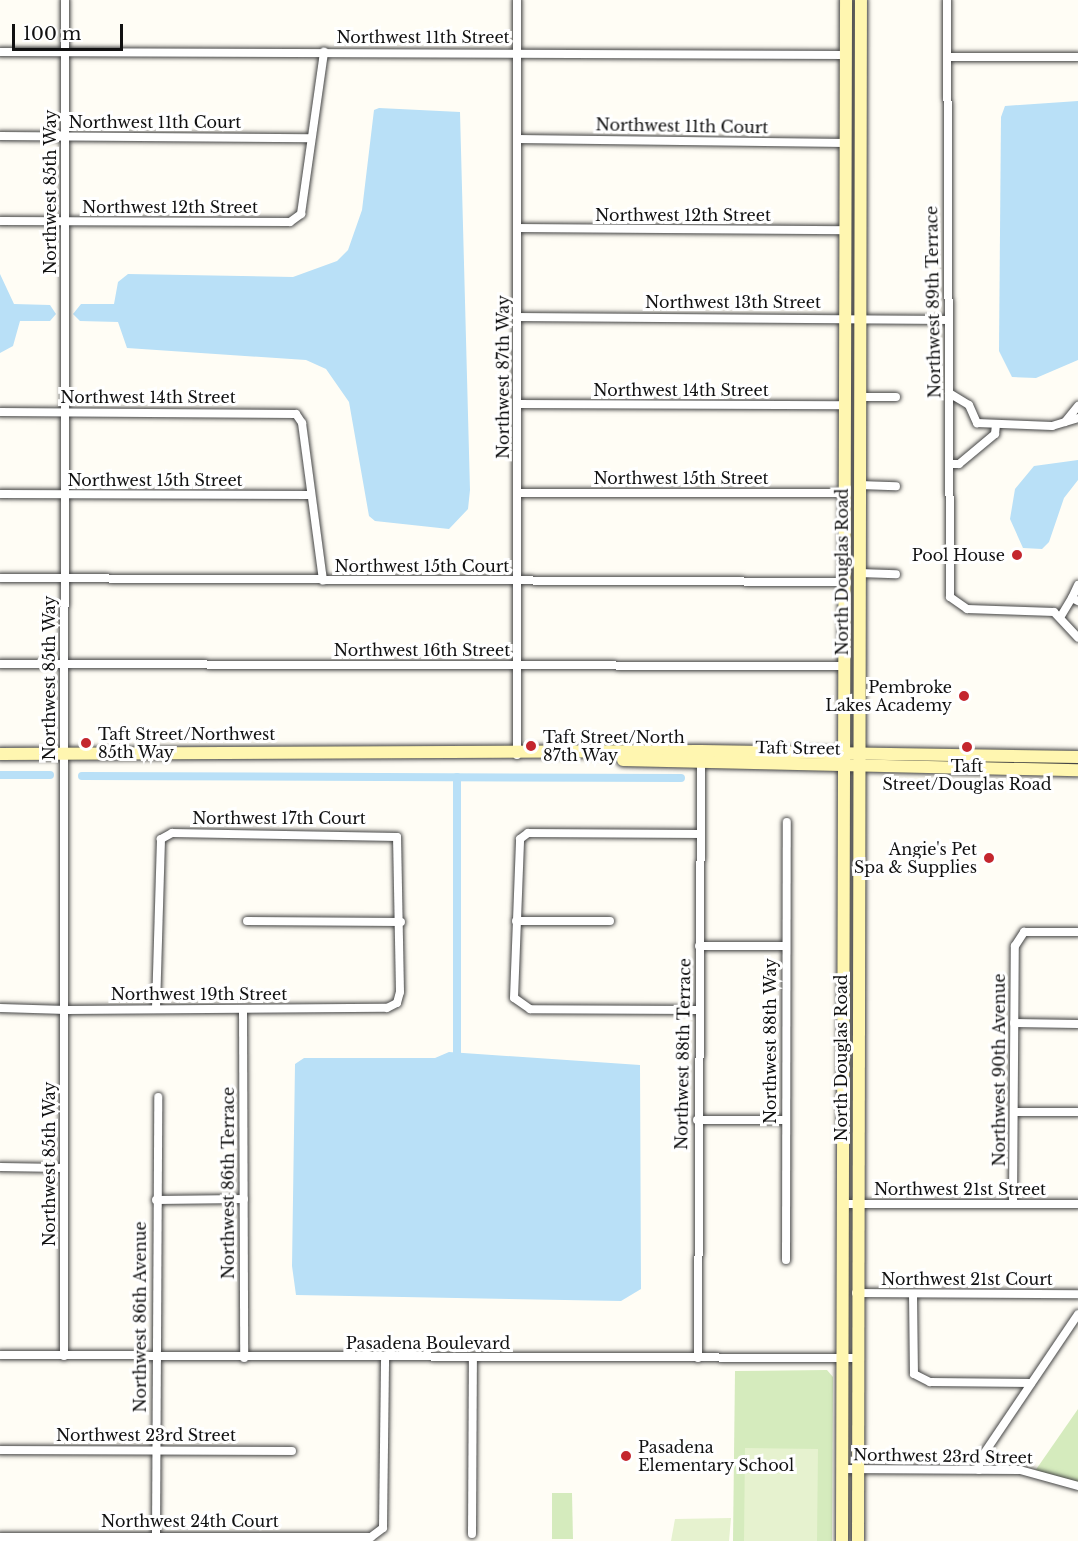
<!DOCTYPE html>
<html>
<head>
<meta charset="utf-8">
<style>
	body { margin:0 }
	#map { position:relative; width:1078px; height:1541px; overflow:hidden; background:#fffdf5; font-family:"Libre Baskerville",serif }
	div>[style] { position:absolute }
	.green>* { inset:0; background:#d5ebbd }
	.pitch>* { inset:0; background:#e6f2cf }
	.water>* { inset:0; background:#b9e0f7 }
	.canal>* { height:8px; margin:-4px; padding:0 4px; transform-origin:4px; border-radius:4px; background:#b9e0f7 }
	.roads { filter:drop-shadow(0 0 2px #444) drop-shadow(0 0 2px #444) }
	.street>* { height:8px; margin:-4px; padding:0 4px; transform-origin:4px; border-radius:4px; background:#fff }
	.secondary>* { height:12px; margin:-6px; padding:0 6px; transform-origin:6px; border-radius:6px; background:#fff6b0 }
	.dots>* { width:16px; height:16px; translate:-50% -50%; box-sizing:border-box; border:3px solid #fff; border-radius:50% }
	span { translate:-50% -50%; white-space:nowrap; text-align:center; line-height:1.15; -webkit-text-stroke:6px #fff; paint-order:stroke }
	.street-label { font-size:16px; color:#111 }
	.poi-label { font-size:16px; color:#111 }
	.right { translate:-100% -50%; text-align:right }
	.left { translate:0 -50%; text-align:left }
	.scale { position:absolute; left:12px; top:24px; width:111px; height:27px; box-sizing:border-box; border:3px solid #111; border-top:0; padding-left:8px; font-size:18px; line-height:21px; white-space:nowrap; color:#111; -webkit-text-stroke:4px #fff; paint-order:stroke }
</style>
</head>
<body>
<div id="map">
	<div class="green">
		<i style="clip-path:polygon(827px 1370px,833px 1377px,832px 1541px,733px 1541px,735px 1371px)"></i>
		<i style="clip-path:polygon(1078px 1409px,1078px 1486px,1035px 1471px)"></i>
		<i style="clip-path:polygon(552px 1493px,572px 1493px,573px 1539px,552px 1539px)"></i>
	</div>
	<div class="pitch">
		<i style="clip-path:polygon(745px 1448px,818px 1449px,817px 1541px,744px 1541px)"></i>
		<i style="clip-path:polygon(731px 1518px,729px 1541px,671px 1541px,675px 1519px)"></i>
	</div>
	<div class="water">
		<i style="clip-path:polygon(1078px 101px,1078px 360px,1036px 378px,1012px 377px,999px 351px,1001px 117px,1005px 106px)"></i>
		<i style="clip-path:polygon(379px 108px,460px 112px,470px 490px,468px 509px,449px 529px,375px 521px,369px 516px,349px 402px,326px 369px,306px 360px,127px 348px,118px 322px,80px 321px,73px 314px,81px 304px,114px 304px,118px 282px,128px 274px,293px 277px,337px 261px,348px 250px,362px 210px,374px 110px)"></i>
		<i style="clip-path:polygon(0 274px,14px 304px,50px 305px,56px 314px,50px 321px,20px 321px,13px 346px,0 353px)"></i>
		<i style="clip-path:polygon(1078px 460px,1078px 480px,1064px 498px,1049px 542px,1042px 549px,1023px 548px,1010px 519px,1015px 489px,1034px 466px)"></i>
		<i style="clip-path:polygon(449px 1052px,640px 1065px,641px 1289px,621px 1301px,296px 1295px,292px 1266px,295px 1064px,304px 1058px,435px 1058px)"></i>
	</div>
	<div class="canal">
		<i style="left:0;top:775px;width:50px"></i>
		<i style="left:82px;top:776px;width:599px;rotate:0.19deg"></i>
		<i style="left:457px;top:777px;width:276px;rotate:90deg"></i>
	</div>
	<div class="roads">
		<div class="street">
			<i style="left:517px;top:0;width:755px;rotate:90deg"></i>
			<i style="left:947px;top:0;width:597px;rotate:89.71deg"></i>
			<i style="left:950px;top:597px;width:21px;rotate:35deg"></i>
			<i style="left:967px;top:609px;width:87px;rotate:2deg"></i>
			<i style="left:1054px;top:612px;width:35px;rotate:47deg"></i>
			<i style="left:0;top:52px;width:847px;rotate:0.2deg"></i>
			<i style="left:947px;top:57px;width:131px"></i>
			<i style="left:0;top:136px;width:311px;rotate:0.4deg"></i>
			<i style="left:517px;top:139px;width:329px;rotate:0.7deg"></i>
			<i style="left:0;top:221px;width:290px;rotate:0.2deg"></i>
			<i style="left:290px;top:222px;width:14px;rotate:-36deg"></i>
			<i style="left:301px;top:214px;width:164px;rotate:-81.9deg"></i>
			<i style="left:519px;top:228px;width:327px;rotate:0.4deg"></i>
			<i style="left:519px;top:317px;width:428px;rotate:0.4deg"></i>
			<i style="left:949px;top:393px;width:23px;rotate:31deg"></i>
			<i style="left:969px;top:405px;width:20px;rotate:66deg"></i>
			<i style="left:977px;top:423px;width:75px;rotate:2.3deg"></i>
			<i style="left:1052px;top:426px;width:27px;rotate:-17deg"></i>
			<i style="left:859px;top:397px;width:37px"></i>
			<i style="left:517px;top:404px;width:329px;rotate:0.2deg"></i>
			<i style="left:0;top:412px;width:296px;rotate:0.4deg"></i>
			<i style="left:296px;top:414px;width:11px;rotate:56deg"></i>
			<i style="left:302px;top:423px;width:159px;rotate:82.4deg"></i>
			<i style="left:1065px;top:422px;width:21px;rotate:-51deg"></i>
			<i style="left:949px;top:464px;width:10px"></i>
			<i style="left:959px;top:464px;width:47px;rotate:-39.8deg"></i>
			<i style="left:995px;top:434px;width:9px;rotate:-84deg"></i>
			<i style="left:859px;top:485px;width:37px;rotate:2deg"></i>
			<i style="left:518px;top:493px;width:327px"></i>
			<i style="left:0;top:494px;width:310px;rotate:0.2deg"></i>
			<i style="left:859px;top:573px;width:37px;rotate:2deg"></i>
			<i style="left:0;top:578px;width:845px;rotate:0.27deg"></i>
			<i style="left:1078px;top:585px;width:14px;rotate:115deg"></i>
			<i style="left:1072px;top:598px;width:7px;rotate:27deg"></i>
			<i style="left:1061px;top:616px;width:21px;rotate:-59deg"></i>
			<i style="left:0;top:664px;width:844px;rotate:0.14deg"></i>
			<i style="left:247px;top:921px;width:154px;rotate:0.4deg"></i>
			<i style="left:516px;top:921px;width:94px"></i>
			<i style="left:699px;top:946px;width:86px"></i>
			<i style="left:0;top:1008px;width:66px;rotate:1.7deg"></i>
			<i style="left:66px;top:1010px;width:321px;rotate:-0.4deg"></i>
			<i style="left:387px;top:1008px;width:11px;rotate:-27deg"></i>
			<i style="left:397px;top:1003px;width:11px;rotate:-75deg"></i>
			<i style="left:400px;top:992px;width:155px;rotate:-91.1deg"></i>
			<i style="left:397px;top:837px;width:225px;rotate:-179deg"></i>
			<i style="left:172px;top:833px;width:13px;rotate:151deg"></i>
			<i style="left:161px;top:839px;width:169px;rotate:91.7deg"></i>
			<i style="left:243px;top:1009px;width:349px;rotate:89.8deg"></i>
			<i style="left:697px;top:1010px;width:167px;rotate:-179.7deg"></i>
			<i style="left:530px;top:1009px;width:19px;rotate:-145deg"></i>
			<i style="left:514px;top:998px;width:159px;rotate:-87.8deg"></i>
			<i style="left:520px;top:839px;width:10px;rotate:-37deg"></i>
			<i style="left:528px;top:833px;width:170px;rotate:0.3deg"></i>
			<i style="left:1014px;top:1023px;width:64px;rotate:0.9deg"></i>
			<i style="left:1014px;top:1112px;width:64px"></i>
			<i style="left:697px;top:1120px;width:87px"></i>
			<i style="left:0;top:1167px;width:63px;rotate:0.9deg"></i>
			<i style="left:156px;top:1200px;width:88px;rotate:-0.7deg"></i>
			<i style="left:842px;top:1204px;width:236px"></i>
			<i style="left:1013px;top:1204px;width:258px;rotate:-89.6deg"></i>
			<i style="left:1015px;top:946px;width:17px;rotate:-57deg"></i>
			<i style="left:1024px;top:932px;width:54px"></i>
			<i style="left:786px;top:1260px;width:438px;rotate:-89.9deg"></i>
			<i style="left:856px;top:1293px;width:222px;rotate:0.3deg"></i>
			<i style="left:913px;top:1294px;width:80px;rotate:89.3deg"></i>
			<i style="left:914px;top:1374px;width:18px;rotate:27deg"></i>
			<i style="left:930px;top:1382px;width:101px;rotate:0.6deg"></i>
			<i style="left:0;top:1355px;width:855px;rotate:0.2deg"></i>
			<i style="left:64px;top:1356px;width:1356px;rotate:-89.96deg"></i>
			<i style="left:698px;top:1358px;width:600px;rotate:-89.71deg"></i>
			<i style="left:0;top:1450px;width:292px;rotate:0.2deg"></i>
			<i style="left:841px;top:1469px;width:179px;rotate:0.3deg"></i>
			<i style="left:1020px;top:1470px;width:60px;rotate:15.4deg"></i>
			<i style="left:979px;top:1470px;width:9px;rotate:-90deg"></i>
			<i style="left:979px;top:1461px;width:177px;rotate:-56deg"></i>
			<i style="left:472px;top:1534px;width:176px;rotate:-89.7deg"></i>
			<i style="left:156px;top:1536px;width:439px;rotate:-89.7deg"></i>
			<i style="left:0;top:1537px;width:371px"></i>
			<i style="left:371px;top:1537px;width:15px;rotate:-37deg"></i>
			<i style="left:383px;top:1528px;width:170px;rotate:-89.3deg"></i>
		</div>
		<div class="secondary">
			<i style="left:0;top:754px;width:701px;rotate:-0.25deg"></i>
			<i style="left:701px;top:751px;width:377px;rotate:0.9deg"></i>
			<i style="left:623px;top:760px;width:455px;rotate:1.3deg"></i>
			<i style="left:842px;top:1541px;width:1541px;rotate:-89.85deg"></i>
			<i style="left:858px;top:1541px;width:1541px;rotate:-89.89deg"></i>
		</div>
	</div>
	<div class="dots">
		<i style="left:1017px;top:555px;background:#c4262e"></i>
		<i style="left:964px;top:696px;background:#c4262e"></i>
		<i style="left:86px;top:743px;background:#c4262e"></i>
		<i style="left:531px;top:746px;background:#c4262e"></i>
		<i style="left:967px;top:747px;background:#c4262e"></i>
		<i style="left:989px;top:858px;background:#c4262e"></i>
		<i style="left:626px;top:1456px;background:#c4262e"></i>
	</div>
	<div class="street-label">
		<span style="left:423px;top:37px">Northwest 11th Street</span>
		<span style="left:155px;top:122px">Northwest 11th Court</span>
		<span style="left:682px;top:126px;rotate:1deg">Northwest 11th Court</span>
		<span style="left:50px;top:192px;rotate:-90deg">Northwest 85th Way</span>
		<span style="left:170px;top:207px">Northwest 12th Street</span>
		<span style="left:683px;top:215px">Northwest 12th Street</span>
		<span style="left:733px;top:302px">Northwest 13th Street</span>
		<span style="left:933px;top:302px;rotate:-91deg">Northwest 89th Terrace</span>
		<span style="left:503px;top:377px;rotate:-90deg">Northwest 87th Way</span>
		<span style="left:681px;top:390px">Northwest 14th Street</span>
		<span style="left:148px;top:397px">Northwest 14th Street</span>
		<span style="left:681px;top:478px">Northwest 15th Street</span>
		<span style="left:155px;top:480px">Northwest 15th Street</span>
		<span style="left:422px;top:566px">Northwest 15th Court</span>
		<span style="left:842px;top:572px;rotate:-90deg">North Douglas Road</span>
		<span style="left:422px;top:650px">Northwest 16th Street</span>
		<span style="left:49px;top:678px;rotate:-90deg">Northwest 85th Way</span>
		<span style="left:798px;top:748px;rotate:1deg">Taft Street</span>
		<span style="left:279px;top:818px">Northwest 17th Court</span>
		<span style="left:199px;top:994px">Northwest 19th Street</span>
		<span style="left:770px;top:1041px;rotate:-90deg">Northwest 88th Way</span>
		<span style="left:683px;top:1054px;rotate:-89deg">Northwest 88th Terrace</span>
		<span style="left:841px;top:1058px;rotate:-90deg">North Douglas Road</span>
		<span style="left:999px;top:1070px;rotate:-90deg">Northwest 90th Avenue</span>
		<span style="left:49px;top:1164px;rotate:-90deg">Northwest 85th Way</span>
		<span style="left:228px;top:1183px;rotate:-90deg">Northwest 86th Terrace</span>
		<span style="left:960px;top:1189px">Northwest 21st Street</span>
		<span style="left:967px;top:1279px">Northwest 21st Court</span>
		<span style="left:140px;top:1317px;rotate:-90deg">Northwest 86th Avenue</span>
		<span style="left:428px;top:1343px">Pasadena Boulevard</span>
		<span style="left:146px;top:1435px">Northwest 23rd Street</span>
		<span style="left:943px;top:1456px;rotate:1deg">Northwest 23rd Street</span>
		<span style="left:190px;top:1521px">Northwest 24th Court</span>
	</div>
	<div class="poi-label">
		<span class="right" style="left:1005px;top:555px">Pool House</span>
		<span class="right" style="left:952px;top:696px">Pembroke<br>Lakes Academy</span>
		<span class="left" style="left:98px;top:743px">Taft Street/Northwest<br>85th Way</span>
		<span class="left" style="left:543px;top:746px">Taft Street/North<br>87th Way</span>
		<span style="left:967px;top:775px">Taft<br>Street/Douglas Road</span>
		<span class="right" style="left:977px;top:858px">Angie's Pet<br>Spa &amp; Supplies</span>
		<span class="left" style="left:638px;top:1456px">Pasadena<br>Elementary School</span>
	</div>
	<div class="scale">100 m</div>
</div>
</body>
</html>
